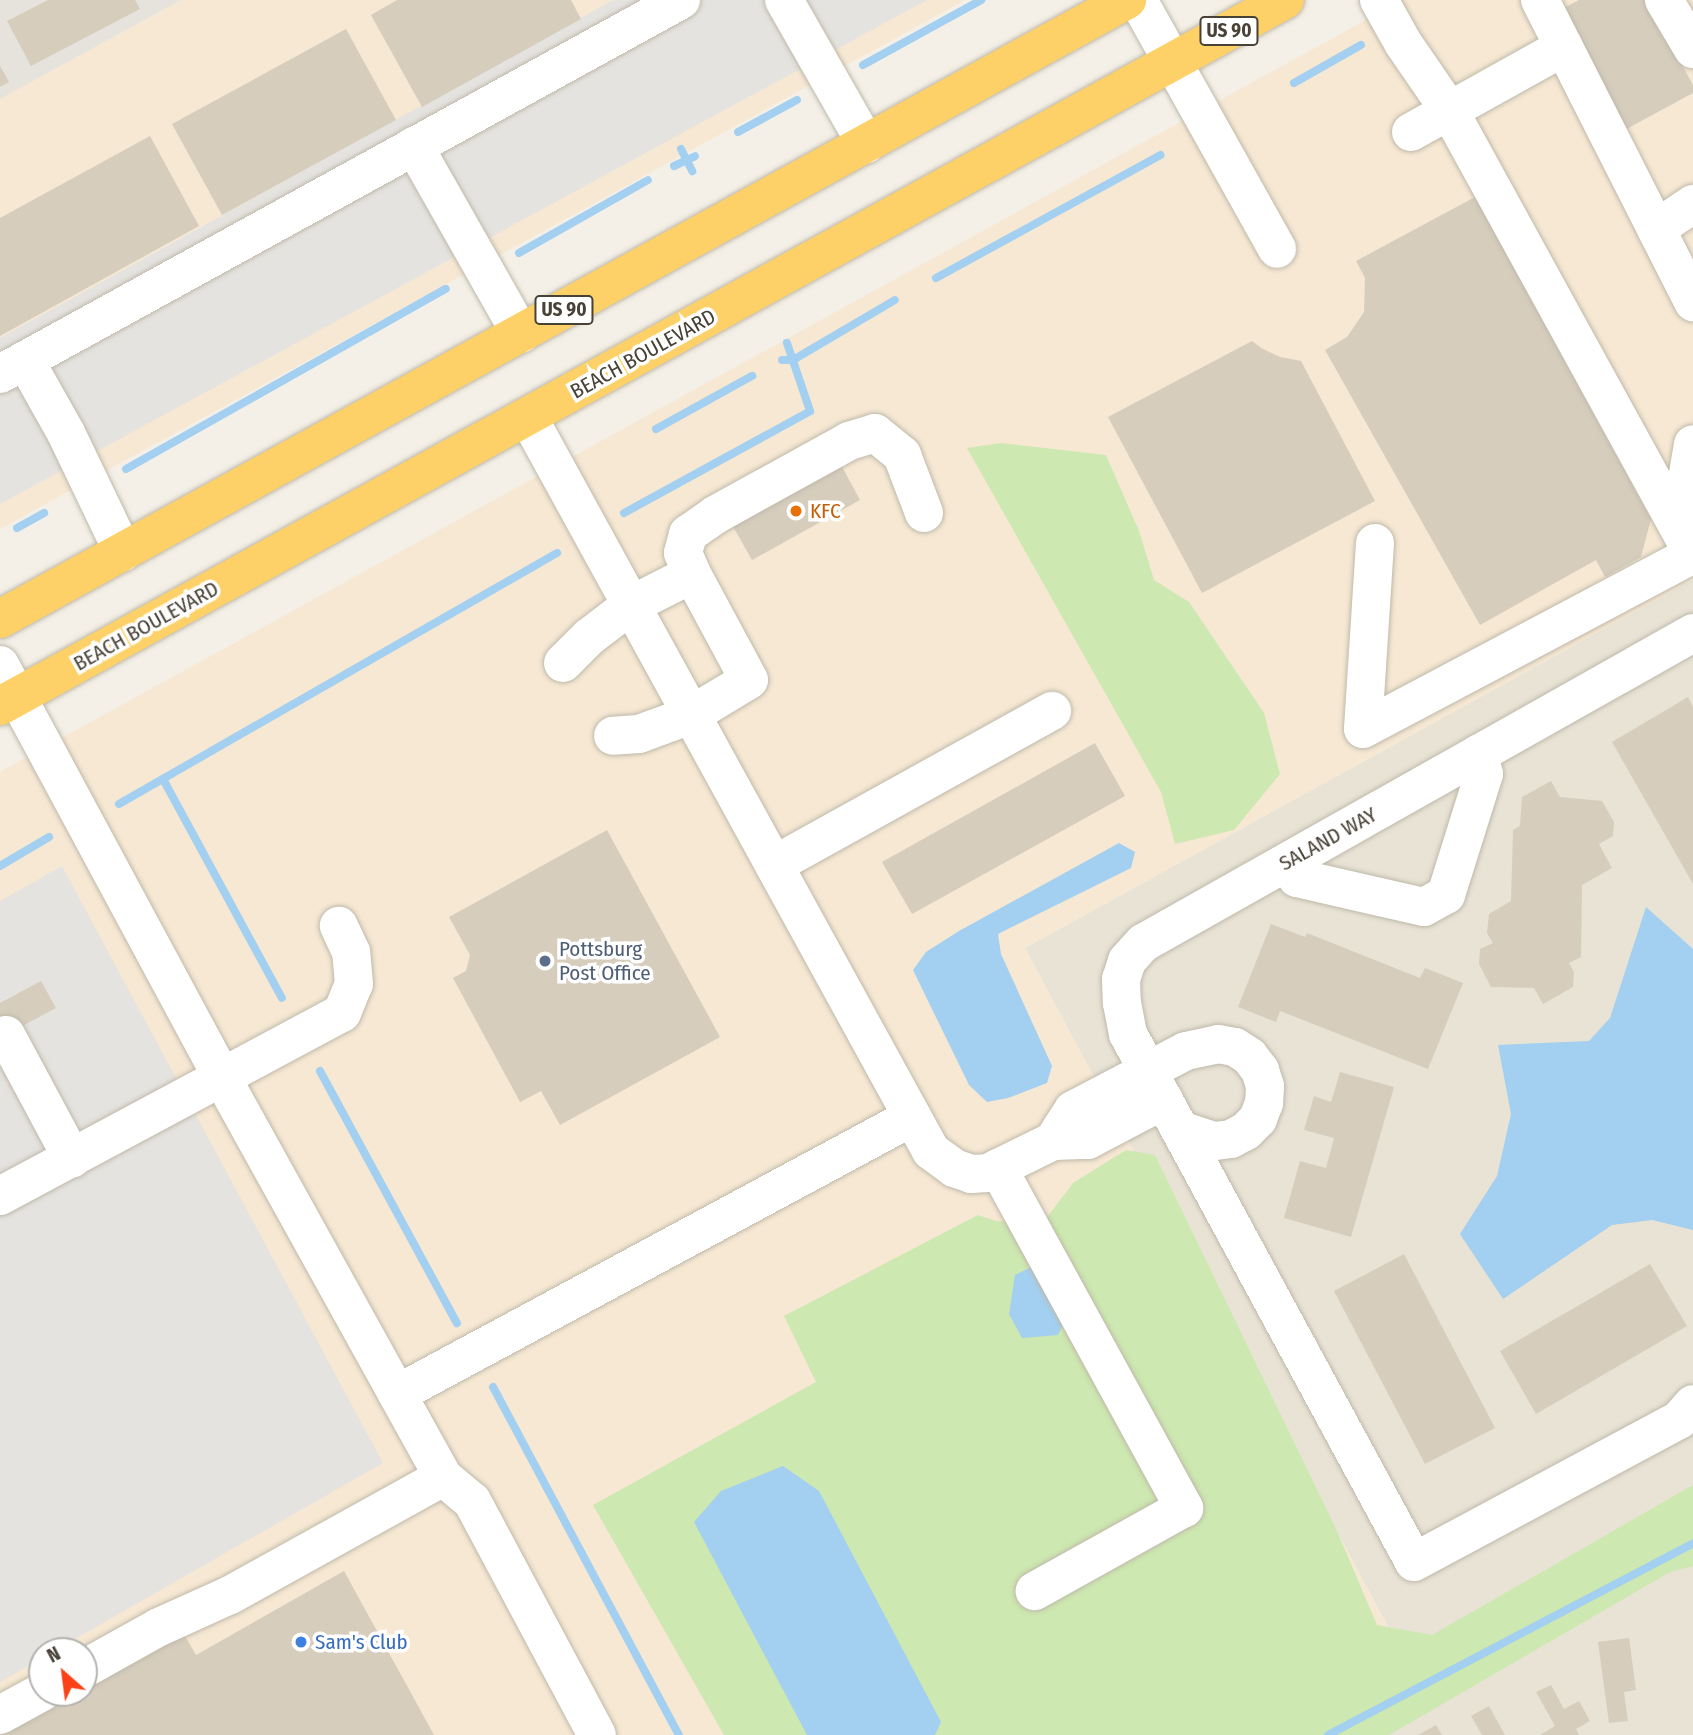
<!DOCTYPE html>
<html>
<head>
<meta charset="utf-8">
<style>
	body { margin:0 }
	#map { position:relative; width:1693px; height:1735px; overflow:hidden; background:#f4f0e7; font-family:"Fira Sans Condensed",sans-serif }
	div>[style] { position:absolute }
	.residential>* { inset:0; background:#e8e3d5 }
	.commercial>* { inset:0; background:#f6e8d3 }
	.industrial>* { inset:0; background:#e6e2dc }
	.green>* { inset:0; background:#cde8b0 }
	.parking>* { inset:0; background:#e5e3df }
	.water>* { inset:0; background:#a3cff1 }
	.stream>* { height:8px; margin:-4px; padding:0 4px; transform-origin:4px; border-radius:4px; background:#a3cff1 }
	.building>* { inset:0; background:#d6cdbd }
	.roads { filter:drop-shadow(0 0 2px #bfb9aa) drop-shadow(0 0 2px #bfb9aa) }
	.minor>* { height:38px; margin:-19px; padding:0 19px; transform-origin:19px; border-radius:19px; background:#fff }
	.highway>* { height:38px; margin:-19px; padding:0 19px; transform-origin:19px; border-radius:19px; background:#fed168 }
	.dots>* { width:19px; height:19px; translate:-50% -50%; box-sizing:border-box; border:4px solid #fff; border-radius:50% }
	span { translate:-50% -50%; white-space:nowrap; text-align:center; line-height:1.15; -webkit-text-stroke:7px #fff; paint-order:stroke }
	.shield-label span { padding:2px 5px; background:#fff; border:2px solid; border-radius:5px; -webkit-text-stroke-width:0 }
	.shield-label { font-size:19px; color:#474136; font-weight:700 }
	.street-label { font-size:21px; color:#474136 }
	.food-label { font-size:21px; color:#c56008 }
	.left { translate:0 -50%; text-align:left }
	.service-label { font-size:21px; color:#4e5e75 }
	.shop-label { font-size:21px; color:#366cbe }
	.north { position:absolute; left:28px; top:1637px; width:70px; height:70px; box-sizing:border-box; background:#fff; border:2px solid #b5b3af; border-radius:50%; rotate:332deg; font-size:19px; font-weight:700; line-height:28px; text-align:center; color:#474136 }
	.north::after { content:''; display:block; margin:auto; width:24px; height:32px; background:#fb4117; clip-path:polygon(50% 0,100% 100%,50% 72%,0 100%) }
</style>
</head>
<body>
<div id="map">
	<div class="residential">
		<i style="clip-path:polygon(1693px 580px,1693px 1735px,1354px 1735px,1425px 1696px,1025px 948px)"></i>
	</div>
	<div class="commercial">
		<i style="clip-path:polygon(181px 0,965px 0,0 529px,0 99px)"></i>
		<i style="clip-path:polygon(evenodd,1402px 0,1693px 0,1693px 580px,1025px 948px,1425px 1697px,1354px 1735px,0 1735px,0 772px,1402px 0,42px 1651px,84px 1651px,84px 1693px,42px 1693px,42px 1651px)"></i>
	</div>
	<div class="industrial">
		<i style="clip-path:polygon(0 0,181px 0,0 99px)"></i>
	</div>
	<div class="green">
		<i style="clip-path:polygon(1001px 443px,1106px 455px,1139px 531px,1154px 580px,1189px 602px,1264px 713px,1280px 774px,1234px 830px,1175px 844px,1161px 792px,967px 448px)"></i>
		<i style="clip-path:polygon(1126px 1150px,1155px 1155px,1337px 1531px,1377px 1625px,1432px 1635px,1693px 1485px,1693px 1566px,1670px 1572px,1389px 1735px,724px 1735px,593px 1505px,816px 1382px,784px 1316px,978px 1215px,996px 1221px,1042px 1224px,1073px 1183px)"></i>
	</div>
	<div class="parking">
		<i style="clip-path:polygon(613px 0,927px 0,0 504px,0 338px)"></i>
		<i style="clip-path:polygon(62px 866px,383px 1463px,54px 1651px,42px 1651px,42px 1658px,0 1682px,0 901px)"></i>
	</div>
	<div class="water">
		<i style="clip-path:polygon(1119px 843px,1135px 852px,1131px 868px,998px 934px,1001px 954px,1052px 1066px,1047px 1083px,1008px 1098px,987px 1102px,969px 1085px,913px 970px,926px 952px,959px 931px)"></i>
		<i style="clip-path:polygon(1646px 907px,1693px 949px,1693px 1230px,1652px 1220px,1612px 1225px,1503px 1299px,1460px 1234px,1497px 1176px,1511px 1114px,1498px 1045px,1589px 1041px,1610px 1018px)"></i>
		<i style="clip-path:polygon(1029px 1268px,1075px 1273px,1083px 1282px,1058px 1335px,1022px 1338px,1009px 1314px,1015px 1275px)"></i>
		<i style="clip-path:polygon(783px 1466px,819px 1491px,941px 1722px,935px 1735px,807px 1735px,694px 1522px,721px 1491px)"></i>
	</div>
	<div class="stream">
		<i style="left:863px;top:65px;width:135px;rotate:-28.8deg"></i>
		<i style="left:1294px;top:83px;width:77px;rotate:-29.6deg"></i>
		<i style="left:738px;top:132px;width:67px;rotate:-28.5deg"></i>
		<i style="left:681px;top:149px;width:25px;rotate:63deg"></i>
		<i style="left:674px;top:166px;width:23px;rotate:-25deg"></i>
		<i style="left:519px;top:253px;width:148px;rotate:-29.5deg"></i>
		<i style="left:936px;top:278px;width:256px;rotate:-28.7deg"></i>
		<i style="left:782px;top:360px;width:11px"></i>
		<i style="left:793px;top:360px;width:118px;rotate:-30.5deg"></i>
		<i style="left:656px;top:429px;width:110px;rotate:-28.9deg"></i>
		<i style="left:126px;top:469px;width:367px;rotate:-29.4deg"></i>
		<i style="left:624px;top:513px;width:212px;rotate:-28.7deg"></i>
		<i style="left:810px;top:411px;width:72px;rotate:-108.7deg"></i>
		<i style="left:17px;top:528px;width:31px;rotate:-29deg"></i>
		<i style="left:163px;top:779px;width:249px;rotate:61.5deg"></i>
		<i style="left:119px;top:804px;width:505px;rotate:-29.82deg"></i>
		<i style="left:0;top:866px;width:57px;rotate:-30.6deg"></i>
		<i style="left:320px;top:1071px;width:287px;rotate:61.5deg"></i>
		<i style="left:493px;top:1387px;width:395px;rotate:61.9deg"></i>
		<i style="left:1328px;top:1735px;width:412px;rotate:-27.7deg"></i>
	</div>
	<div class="building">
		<i style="clip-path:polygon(48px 0,135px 0,140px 9px,31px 66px,7px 21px)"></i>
		<i style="clip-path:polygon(397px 0,571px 0,581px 19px,422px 107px,371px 15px)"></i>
		<i style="clip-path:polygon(1579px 0,1647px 0,1693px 85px,1693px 93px,1619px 133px,1554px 13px)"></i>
		<i style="clip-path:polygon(346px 29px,396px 120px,222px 215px,172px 124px)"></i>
		<i style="clip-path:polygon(0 66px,9px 82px,0 87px)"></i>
		<i style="clip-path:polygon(150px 136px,199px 226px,0 336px,0 218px)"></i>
		<i style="clip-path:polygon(1475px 197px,1651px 519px,1641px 557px,1605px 577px,1596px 560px,1480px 625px,1325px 350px,1347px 337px,1364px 312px,1365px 278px,1356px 261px)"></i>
		<i style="clip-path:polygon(1252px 341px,1261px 348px,1280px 357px,1301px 361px,1375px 501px,1202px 593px,1108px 417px)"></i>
		<i style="clip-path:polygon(840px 463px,860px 500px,752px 560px,731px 523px)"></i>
		<i style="clip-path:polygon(1688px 697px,1693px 707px,1693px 884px,1612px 742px)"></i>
		<i style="clip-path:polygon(1095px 743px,1125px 796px,912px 914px,882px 862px)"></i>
		<i style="clip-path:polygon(1551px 781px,1560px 797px,1602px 801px,1614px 822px,1613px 836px,1599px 844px,1612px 868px,1582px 885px,1581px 957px,1569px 963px,1574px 972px,1573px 987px,1543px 1004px,1534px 988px,1491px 987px,1479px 964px,1480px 949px,1493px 943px,1487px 933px,1489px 914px,1511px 901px,1513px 830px,1520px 826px,1522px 797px)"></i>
		<i style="clip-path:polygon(607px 830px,720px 1037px,560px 1125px,541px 1091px,520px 1102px,453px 978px,466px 971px,470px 955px,449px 917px)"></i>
		<i style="clip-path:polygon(1271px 924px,1305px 937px,1307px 933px,1420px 978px,1425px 968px,1463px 983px,1428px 1069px,1280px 1011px,1276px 1022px,1238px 1007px)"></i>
		<i style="clip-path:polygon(41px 981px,56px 1008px,0 1038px,0 1003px)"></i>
		<i style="clip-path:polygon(1340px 1072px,1394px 1087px,1351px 1237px,1284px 1218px,1300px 1161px,1326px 1168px,1334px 1138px,1304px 1130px,1314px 1096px,1331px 1102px)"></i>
		<i style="clip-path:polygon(1404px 1254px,1495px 1428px,1425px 1464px,1334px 1291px)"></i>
		<i style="clip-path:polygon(1650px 1264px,1687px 1326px,1536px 1414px,1500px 1351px)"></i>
		<i style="clip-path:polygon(344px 1571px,434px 1735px,0 1735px,0 1732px,69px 1693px,84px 1693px,84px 1684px,181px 1629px,196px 1655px)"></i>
		<i style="clip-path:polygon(1629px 1638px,1636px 1690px,1624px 1692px,1628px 1721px,1609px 1723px,1598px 1642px)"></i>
		<i style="clip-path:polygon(1551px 1685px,1564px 1709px,1579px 1701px,1590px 1721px,1576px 1729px,1579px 1735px,1540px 1735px,1555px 1726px,1536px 1692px)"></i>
		<i style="clip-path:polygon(1489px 1706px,1505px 1735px,1482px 1735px,1471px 1716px)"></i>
		<i style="clip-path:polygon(1436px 1725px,1442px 1735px,1418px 1735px)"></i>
	</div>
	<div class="roads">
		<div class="minor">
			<i style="left:784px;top:0;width:166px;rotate:60.3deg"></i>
			<i style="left:1138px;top:0;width:285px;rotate:60.8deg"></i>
			<i style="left:1379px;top:0;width:49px;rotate:60.8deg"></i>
			<i style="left:1403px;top:43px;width:81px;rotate:55.5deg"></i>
			<i style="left:1449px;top:110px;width:507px;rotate:61.21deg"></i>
			<i style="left:1540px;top:0;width:339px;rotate:63.1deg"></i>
			<i style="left:1664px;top:0;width:57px;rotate:59.4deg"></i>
			<i style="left:1411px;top:132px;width:175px;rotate:-29.1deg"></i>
			<i style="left:414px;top:146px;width:216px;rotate:60.4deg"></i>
			<i style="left:1656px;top:229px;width:45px;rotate:-34deg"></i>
			<i style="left:25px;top:360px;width:84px;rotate:60.7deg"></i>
			<i style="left:66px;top:433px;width:132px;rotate:64.4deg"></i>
			<i style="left:0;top:374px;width:777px;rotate:-28.78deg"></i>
			<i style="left:528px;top:417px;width:837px;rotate:61.23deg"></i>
			<i style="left:931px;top:1151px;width:29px;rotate:36deg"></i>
			<i style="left:954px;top:1168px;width:18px;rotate:19deg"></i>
			<i style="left:971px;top:1174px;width:17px;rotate:-3deg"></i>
			<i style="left:988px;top:1173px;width:72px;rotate:-26.2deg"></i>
			<i style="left:1053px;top:1141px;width:35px;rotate:-2deg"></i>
			<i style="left:1088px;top:1140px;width:86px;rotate:-27.8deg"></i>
			<i style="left:1679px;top:527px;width:84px;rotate:-80.4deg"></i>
			<i style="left:1375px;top:543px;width:186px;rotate:93.7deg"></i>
			<i style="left:1363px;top:729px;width:374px;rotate:-27.9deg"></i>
			<i style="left:692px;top:574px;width:23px;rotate:-113deg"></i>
			<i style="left:683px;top:553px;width:20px;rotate:-75deg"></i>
			<i style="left:688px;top:534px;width:33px;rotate:-35deg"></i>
			<i style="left:715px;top:515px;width:153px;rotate:-28.9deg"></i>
			<i style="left:849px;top:441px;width:27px;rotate:-17deg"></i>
			<i style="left:875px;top:433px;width:35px;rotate:39deg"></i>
			<i style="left:902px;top:455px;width:62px;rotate:69.2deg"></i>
			<i style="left:1693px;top:633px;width:631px;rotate:150.59deg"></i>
			<i style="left:1143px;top:943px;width:24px;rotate:132deg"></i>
			<i style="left:1127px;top:961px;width:19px;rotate:108deg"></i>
			<i style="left:1121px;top:979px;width:24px;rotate:88deg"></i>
			<i style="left:1122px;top:1003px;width:32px;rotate:79deg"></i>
			<i style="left:1128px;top:1034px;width:600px;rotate:61.56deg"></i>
			<i style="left:1414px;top:1562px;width:301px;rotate:-28.2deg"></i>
			<i style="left:1679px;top:1420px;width:21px;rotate:-49deg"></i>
			<i style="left:563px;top:663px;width:37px;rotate:-45deg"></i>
			<i style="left:589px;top:637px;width:53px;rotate:-37.3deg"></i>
			<i style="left:631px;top:605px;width:68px;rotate:-26.9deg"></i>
			<i style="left:692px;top:574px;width:120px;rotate:61.7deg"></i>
			<i style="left:749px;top:680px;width:68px;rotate:148.9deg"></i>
			<i style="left:691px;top:715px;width:55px;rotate:159.9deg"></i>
			<i style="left:639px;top:734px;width:26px;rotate:176deg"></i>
			<i style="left:0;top:665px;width:469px;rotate:61.7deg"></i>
			<i style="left:222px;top:1078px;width:456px;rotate:61deg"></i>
			<i style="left:443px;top:1477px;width:244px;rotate:151deg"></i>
			<i style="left:230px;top:1595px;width:78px;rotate:155.7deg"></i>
			<i style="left:159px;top:1627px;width:86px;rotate:150.8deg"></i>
			<i style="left:1287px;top:862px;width:19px;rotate:58deg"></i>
			<i style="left:1297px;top:878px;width:130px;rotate:12.9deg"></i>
			<i style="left:1424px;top:907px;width:25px;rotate:-29deg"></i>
			<i style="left:1446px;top:895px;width:127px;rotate:-72.6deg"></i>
			<i style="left:1484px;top:774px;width:21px;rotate:-107deg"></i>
			<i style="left:774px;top:865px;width:318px;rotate:-29deg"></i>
			<i style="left:6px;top:1035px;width:140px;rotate:61.8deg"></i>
			<i style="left:1053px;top:1141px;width:37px;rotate:-57deg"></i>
			<i style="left:1073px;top:1110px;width:127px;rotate:-27.6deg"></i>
			<i style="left:1186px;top:1051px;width:33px;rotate:-12deg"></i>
			<i style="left:1218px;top:1044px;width:17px;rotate:10deg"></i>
			<i style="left:1235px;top:1047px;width:17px;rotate:33deg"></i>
			<i style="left:1249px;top:1056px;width:18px;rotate:52deg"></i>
			<i style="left:1260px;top:1070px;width:17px;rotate:73deg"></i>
			<i style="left:1265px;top:1086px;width:17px;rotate:93deg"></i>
			<i style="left:1264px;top:1103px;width:17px;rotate:111deg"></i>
			<i style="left:1258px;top:1119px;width:17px;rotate:135deg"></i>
			<i style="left:1246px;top:1131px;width:17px;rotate:152deg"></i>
			<i style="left:1231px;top:1139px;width:17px;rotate:173deg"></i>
			<i style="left:1214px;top:1141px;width:36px;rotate:-162deg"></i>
			<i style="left:998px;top:1168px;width:388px;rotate:61.3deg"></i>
			<i style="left:1184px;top:1508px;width:171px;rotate:150.9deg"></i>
			<i style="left:0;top:1196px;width:388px;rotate:-28.2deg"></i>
			<i style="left:342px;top:1013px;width:31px;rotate:-68deg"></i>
			<i style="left:354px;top:984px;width:32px;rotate:-95deg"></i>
			<i style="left:351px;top:952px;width:29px;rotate:-115deg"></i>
			<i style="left:397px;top:1394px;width:585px;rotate:-28.27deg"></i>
			<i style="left:443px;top:1477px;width:38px;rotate:40deg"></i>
			<i style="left:472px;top:1501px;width:265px;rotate:61.9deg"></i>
			<i style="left:0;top:1715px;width:48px;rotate:-28.7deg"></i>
		</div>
		<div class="highway">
			<i style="left:0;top:619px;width:1286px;rotate:-28.78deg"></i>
			<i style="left:0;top:706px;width:1466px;rotate:-28.79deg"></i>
		</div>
	</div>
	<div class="dots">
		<i style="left:796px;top:511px;background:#e8710a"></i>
		<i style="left:545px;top:961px;background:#5c6f8a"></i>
		<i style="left:301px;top:1642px;background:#3f7fe0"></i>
	</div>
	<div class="shield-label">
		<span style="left:1229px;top:31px">US 90</span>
		<span style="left:564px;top:310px">US 90</span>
	</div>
	<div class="street-label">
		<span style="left:643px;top:354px;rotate:-29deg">BEACH BOULEVARD</span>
		<span style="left:146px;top:626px;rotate:-29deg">BEACH BOULEVARD</span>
		<span style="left:1328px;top:839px;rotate:-29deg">SALAND WAY</span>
	</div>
	<div class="food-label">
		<span class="left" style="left:810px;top:511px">KFC</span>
	</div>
	<div class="service-label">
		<span class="left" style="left:559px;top:961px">Pottsburg<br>Post Office</span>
	</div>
	<div class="shop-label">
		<span class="left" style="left:315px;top:1642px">Sam's Club</span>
	</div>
	<div class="north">N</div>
</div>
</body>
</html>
